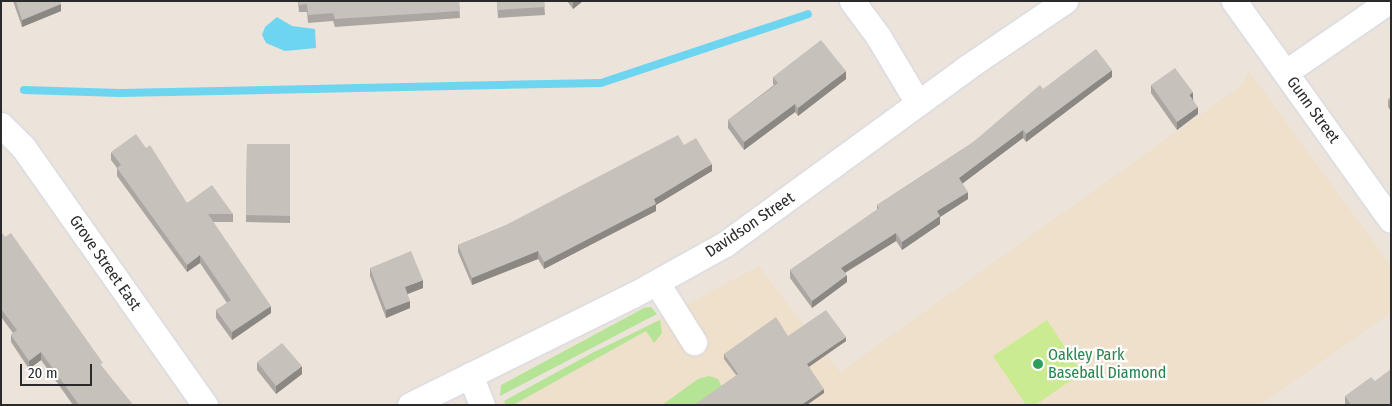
<!DOCTYPE html>
<html>
<head>
<meta charset="utf-8">
<style>
	body { margin:0 }
	#map { position:relative; width:1392px; height:406px; overflow:hidden; background:#ece4db; font-family:"Fira Sans Condensed",sans-serif }
	div>[style] { position:absolute }
	.education>* { inset:0; background:#eee0ca }
	.green>* { inset:0; background:#b6e497 }
	.pitch>* { inset:0; background:#cbeb92 }
	.water>* { inset:0; background:#6dd5f0 }
	.stream>* { height:8px; margin:-4px; padding:0 4px; transform-origin:4px; border-radius:4px; background:#6dd5f0 }
	.roads { filter:drop-shadow(0 0 1px #d1d5e3) drop-shadow(0 0 1px #d1d5e3) }
	.minor>* { height:25px; margin:-12.5px; padding:0 12.5px; transform-origin:12.5px; border-radius:12.5px; background:#fff }
	.wall>* { inset:0; background:#aba6a1 }
	.shaded-wall>* { inset:0; background:#8b8783 }
	.building>* { inset:0; background:#c7c1bb }
	.dots>* { width:14px; height:14px; translate:-50% -50%; box-sizing:border-box; border:2px solid #fff; border-radius:50% }
	span { translate:-50% -50%; white-space:nowrap; text-align:center; line-height:1.15; -webkit-text-stroke:4.5px #fff; paint-order:stroke }
	.street-label { font-size:16px; color:#2a2a2a }
	.leisure-label { font-size:16px; color:#27864d }
	.left { translate:0 -50%; text-align:left }
	.frame { position:absolute; inset:0; border:2px solid #2a2a2a; pointer-events:none }
	.scale { position:absolute; left:20px; top:364px; width:72px; height:22px; box-sizing:border-box; border:2px solid #2a2a2a; border-top:0; padding-left:6px; font-size:15px; line-height:18px; white-space:nowrap; color:#2a2a2a; -webkit-text-stroke:4px #fff; paint-order:stroke }
</style>
</head>
<body>
<div id="map">
	<div class="education">
		<i style="clip-path:polygon(1249px 71px,1391px 266px,1391px 313px,1260px 405px,497px 405px,759px 266px,840px 372px,1242px 85px)"></i>
	</div>
	<div class="green">
		<i style="clip-path:polygon(651px 307px,657px 314px,500px 396px,501px 385px,644px 308px)"></i>
		<i style="clip-path:polygon(660px 320px,662px 333px,654px 343px,646px 331px,513px 405px,506px 405px,504px 401px,592px 353px)"></i>
		<i style="clip-path:polygon(709px 376px,718px 379px,723px 389px,700px 405px,662px 405px,698px 379px)"></i>
	</div>
	<div class="pitch">
		<i style="clip-path:polygon(1047px 320px,1082px 373px,1035px 405px,1026px 405px,993px 356px)"></i>
	</div>
	<div class="water">
		<i style="clip-path:polygon(277px 17px,292px 26px,315px 29px,316px 48px,285px 51px,266px 43px,262px 35px,265px 27px)"></i>
	</div>
	<div class="stream">
		<i style="left:24px;top:90px;width:96px;rotate:1.8deg"></i>
		<i style="left:120px;top:93px;width:481px;rotate:-1.2deg"></i>
		<i style="left:601px;top:83px;width:218px;rotate:-18.4deg"></i>
	</div>
	<div class="roads">
		<div class="minor">
			<i style="left:852px;top:1px;width:44px;rotate:53.4deg"></i>
			<i style="left:878px;top:36px;width:78px;rotate:59.2deg"></i>
			<i style="left:1234px;top:1px;width:269px;rotate:54.4deg"></i>
			<i style="left:1286px;top:72px;width:125px;rotate:-34.6deg"></i>
			<i style="left:1px;top:125px;width:31px;rotate:45deg"></i>
			<i style="left:23px;top:147px;width:316px;rotate:54.8deg"></i>
			<i style="left:657px;top:283px;width:70px;rotate:57.9deg"></i>
			<i style="left:470px;top:375px;width:32px;rotate:68deg"></i>
			<i style="left:410px;top:405px;width:249px;rotate:-26.3deg"></i>
			<i style="left:633px;top:295px;width:105px;rotate:-29deg"></i>
			<i style="left:725px;top:244px;width:298px;rotate:-36.1deg"></i>
			<i style="left:966px;top:68px;width:120px;rotate:-34.1deg"></i>
		</div>
	</div>
	<div class="wall">
		<i style="clip-path:polygon(13px 1px,60px 1px,61px 11px,22px 27px)"></i>
		<i style="clip-path:polygon(298px 1px,459px 1px,460px 18px,335px 27px,333px 21px,308px 23px,307px 12px,299px 12px)"></i>
		<i style="clip-path:polygon(497px 1px,544px 1px,545px 15px,498px 18px)"></i>
		<i style="clip-path:polygon(567px 1px,583px 1px,573px 9px)"></i>
		<i style="clip-path:polygon(773px 77px,846px 79px,798px 116px,795px 112px,744px 150px,728px 128px,728px 120px,774px 85px,773px 84px)"></i>
		<i style="clip-path:polygon(1112px 77px,1026px 142px,1023px 138px,962px 184px,968px 199px,940px 217px,940px 224px,902px 250px,896px 241px,845px 273px,847px 282px,812px 308px,790px 278px,790px 270px,877px 210px,877px 205px,972px 143px,1043px 89px)"></i>
		<i style="clip-path:polygon(1151px 85px,1193px 99px,1198px 114px,1177px 130px,1151px 93px)"></i>
		<i style="clip-path:polygon(1391px 97px,1391px 111px,1388px 107px,1388px 99px)"></i>
		<i style="clip-path:polygon(247px 144px,290px 144px,290px 223px,246px 222px)"></i>
		<i style="clip-path:polygon(684px 145px,712px 171px,656px 205px,656px 211px,544px 269px,538px 259px,472px 285px,458px 252px,458px 245px,504px 226px)"></i>
		<i style="clip-path:polygon(111px 152px,187px 203px,233px 214px,233px 222px,213px 222px,271px 313px,232px 340px,216px 318px,216px 310px,227px 303px,200px 263px,187px 272px,117px 176px,117px 168px,111px 160px)"></i>
		<i style="clip-path:polygon(1px 232px,103px 368px,133px 405px,73px 405px,41px 360px,29px 369px,11px 342px,11px 335px,13px 333px,1px 317px)"></i>
		<i style="clip-path:polygon(370px 268px,423px 288px,407px 294px,410px 308px,386px 318px,370px 276px)"></i>
		<i style="clip-path:polygon(846px 341px,809px 367px,824px 393px,736px 375px,724px 359px,724px 354px)"></i>
		<i style="clip-path:polygon(257px 362px,302px 374px,276px 394px,257px 370px)"></i>
		<i style="clip-path:polygon(1345px 396px,1391px 405px,1346px 405px,1345px 403px)"></i>
	</div>
	<div class="shaded-wall">
		<i style="clip-path:polygon(583px 1px,573px 9px,573px 2px)"></i>
		<i style="clip-path:polygon(61px 4px,61px 11px,22px 27px,22px 20px)"></i>
		<i style="clip-path:polygon(1112px 70px,1112px 77px,1026px 142px,1026px 134px)"></i>
		<i style="clip-path:polygon(846px 71px,846px 79px,798px 116px,798px 108px)"></i>
		<i style="clip-path:polygon(1193px 92px,1193px 100px,1189px 95px)"></i>
		<i style="clip-path:polygon(795px 104px,795px 112px,744px 150px,744px 142px)"></i>
		<i style="clip-path:polygon(1198px 107px,1198px 114px,1177px 130px,1177px 122px)"></i>
		<i style="clip-path:polygon(1023px 130px,1023px 138px,959px 186px,959px 178px)"></i>
		<i style="clip-path:polygon(712px 164px,712px 171px,656px 205px,656px 211px,544px 269px,544px 262px,654px 199px)"></i>
		<i style="clip-path:polygon(968px 192px,968px 199px,940px 217px,940px 224px,902px 250px,902px 242px,937px 211px)"></i>
		<i style="clip-path:polygon(896px 233px,896px 241px,841px 275px,841px 268px)"></i>
		<i style="clip-path:polygon(538px 251px,538px 259px,472px 285px,472px 278px)"></i>
		<i style="clip-path:polygon(200px 255px,200px 263px,187px 272px,187px 265px)"></i>
		<i style="clip-path:polygon(847px 275px,847px 282px,812px 308px,812px 301px)"></i>
		<i style="clip-path:polygon(423px 280px,423px 288px,405px 295px,405px 287px)"></i>
		<i style="clip-path:polygon(410px 301px,410px 308px,386px 318px,386px 310px)"></i>
		<i style="clip-path:polygon(271px 306px,271px 313px,232px 340px,232px 332px)"></i>
		<i style="clip-path:polygon(846px 337px,846px 341px,807px 368px,807px 364px)"></i>
		<i style="clip-path:polygon(41px 352px,41px 360px,29px 369px,29px 361px)"></i>
		<i style="clip-path:polygon(302px 366px,302px 374px,276px 394px,276px 386px)"></i>
		<i style="clip-path:polygon(824px 389px,824px 393px,807px 405px,801px 405px)"></i>
	</div>
	<div class="building">
		<i style="clip-path:polygon(16px 1px,60px 1px,61px 4px,22px 20px)"></i>
		<i style="clip-path:polygon(299px 1px,459px 1px,460px 11px,335px 19px,333px 13px,308px 15px,307px 4px,299px 5px)"></i>
		<i style="clip-path:polygon(497px 1px,544px 1px,545px 7px,498px 10px)"></i>
		<i style="clip-path:polygon(821px 40px,846px 71px,798px 108px,795px 104px,744px 142px,728px 120px,778px 83px,773px 77px)"></i>
		<i style="clip-path:polygon(1096px 49px,1112px 70px,1026px 134px,1023px 130px,959px 178px,968px 192px,937px 211px,940px 216px,902px 242px,896px 233px,841px 268px,847px 275px,812px 301px,790px 270px,879px 208px,877px 205px,972px 143px,1040px 85px,1043px 89px)"></i>
		<i style="clip-path:polygon(1175px 68px,1193px 92px,1189px 95px,1198px 107px,1177px 122px,1151px 85px)"></i>
		<i style="clip-path:polygon(1391px 97px,1391px 103px,1388px 99px)"></i>
		<i style="clip-path:polygon(136px 134px,146px 148px,150px 145px,187px 203px,212px 185px,233px 214px,208px 214px,271px 306px,232px 332px,216px 310px,231px 300px,200px 255px,187px 265px,117px 168px,121px 165px,111px 152px)"></i>
		<i style="clip-path:polygon(678px 135px,684px 145px,696px 138px,712px 164px,654px 199px,656px 204px,544px 262px,538px 251px,472px 278px,458px 245px,504px 226px)"></i>
		<i style="clip-path:polygon(247px 144px,290px 144px,290px 216px,246px 215px)"></i>
		<i style="clip-path:polygon(1px 232px,5px 237px,11px 233px,103px 363px,100px 364px,133px 405px,79px 405px,41px 352px,29px 361px,11px 335px,17px 330px,1px 309px)"></i>
		<i style="clip-path:polygon(411px 251px,423px 280px,405px 287px,410px 301px,386px 310px,370px 268px)"></i>
		<i style="clip-path:polygon(826px 310px,846px 337px,807px 364px,824px 389px,801px 405px,694px 405px,738px 374px,724px 354px,776px 317px,788px 336px)"></i>
		<i style="clip-path:polygon(282px 343px,302px 366px,276px 386px,257px 362px)"></i>
		<i style="clip-path:polygon(1391px 369px,1391px 405px,1351px 405px,1345px 396px,1371px 377px,1375px 381px)"></i>
	</div>
	<div class="dots">
		<i style="left:1038px;top:364px;background:#2e9e5b"></i>
	</div>
	<div class="street-label">
		<span style="left:1313px;top:110px;rotate:54deg">Gunn Street</span>
		<span style="left:750px;top:225px;rotate:-34deg">Davidson Street</span>
		<span style="left:105px;top:263px;rotate:55deg">Grove Street East</span>
	</div>
	<div class="leisure-label">
		<span class="left" style="left:1048px;top:364px">Oakley Park<br>Baseball Diamond</span>
	</div>
	<div class="frame"></div>
	<div class="scale">20 m</div>
</div>
</body>
</html>
